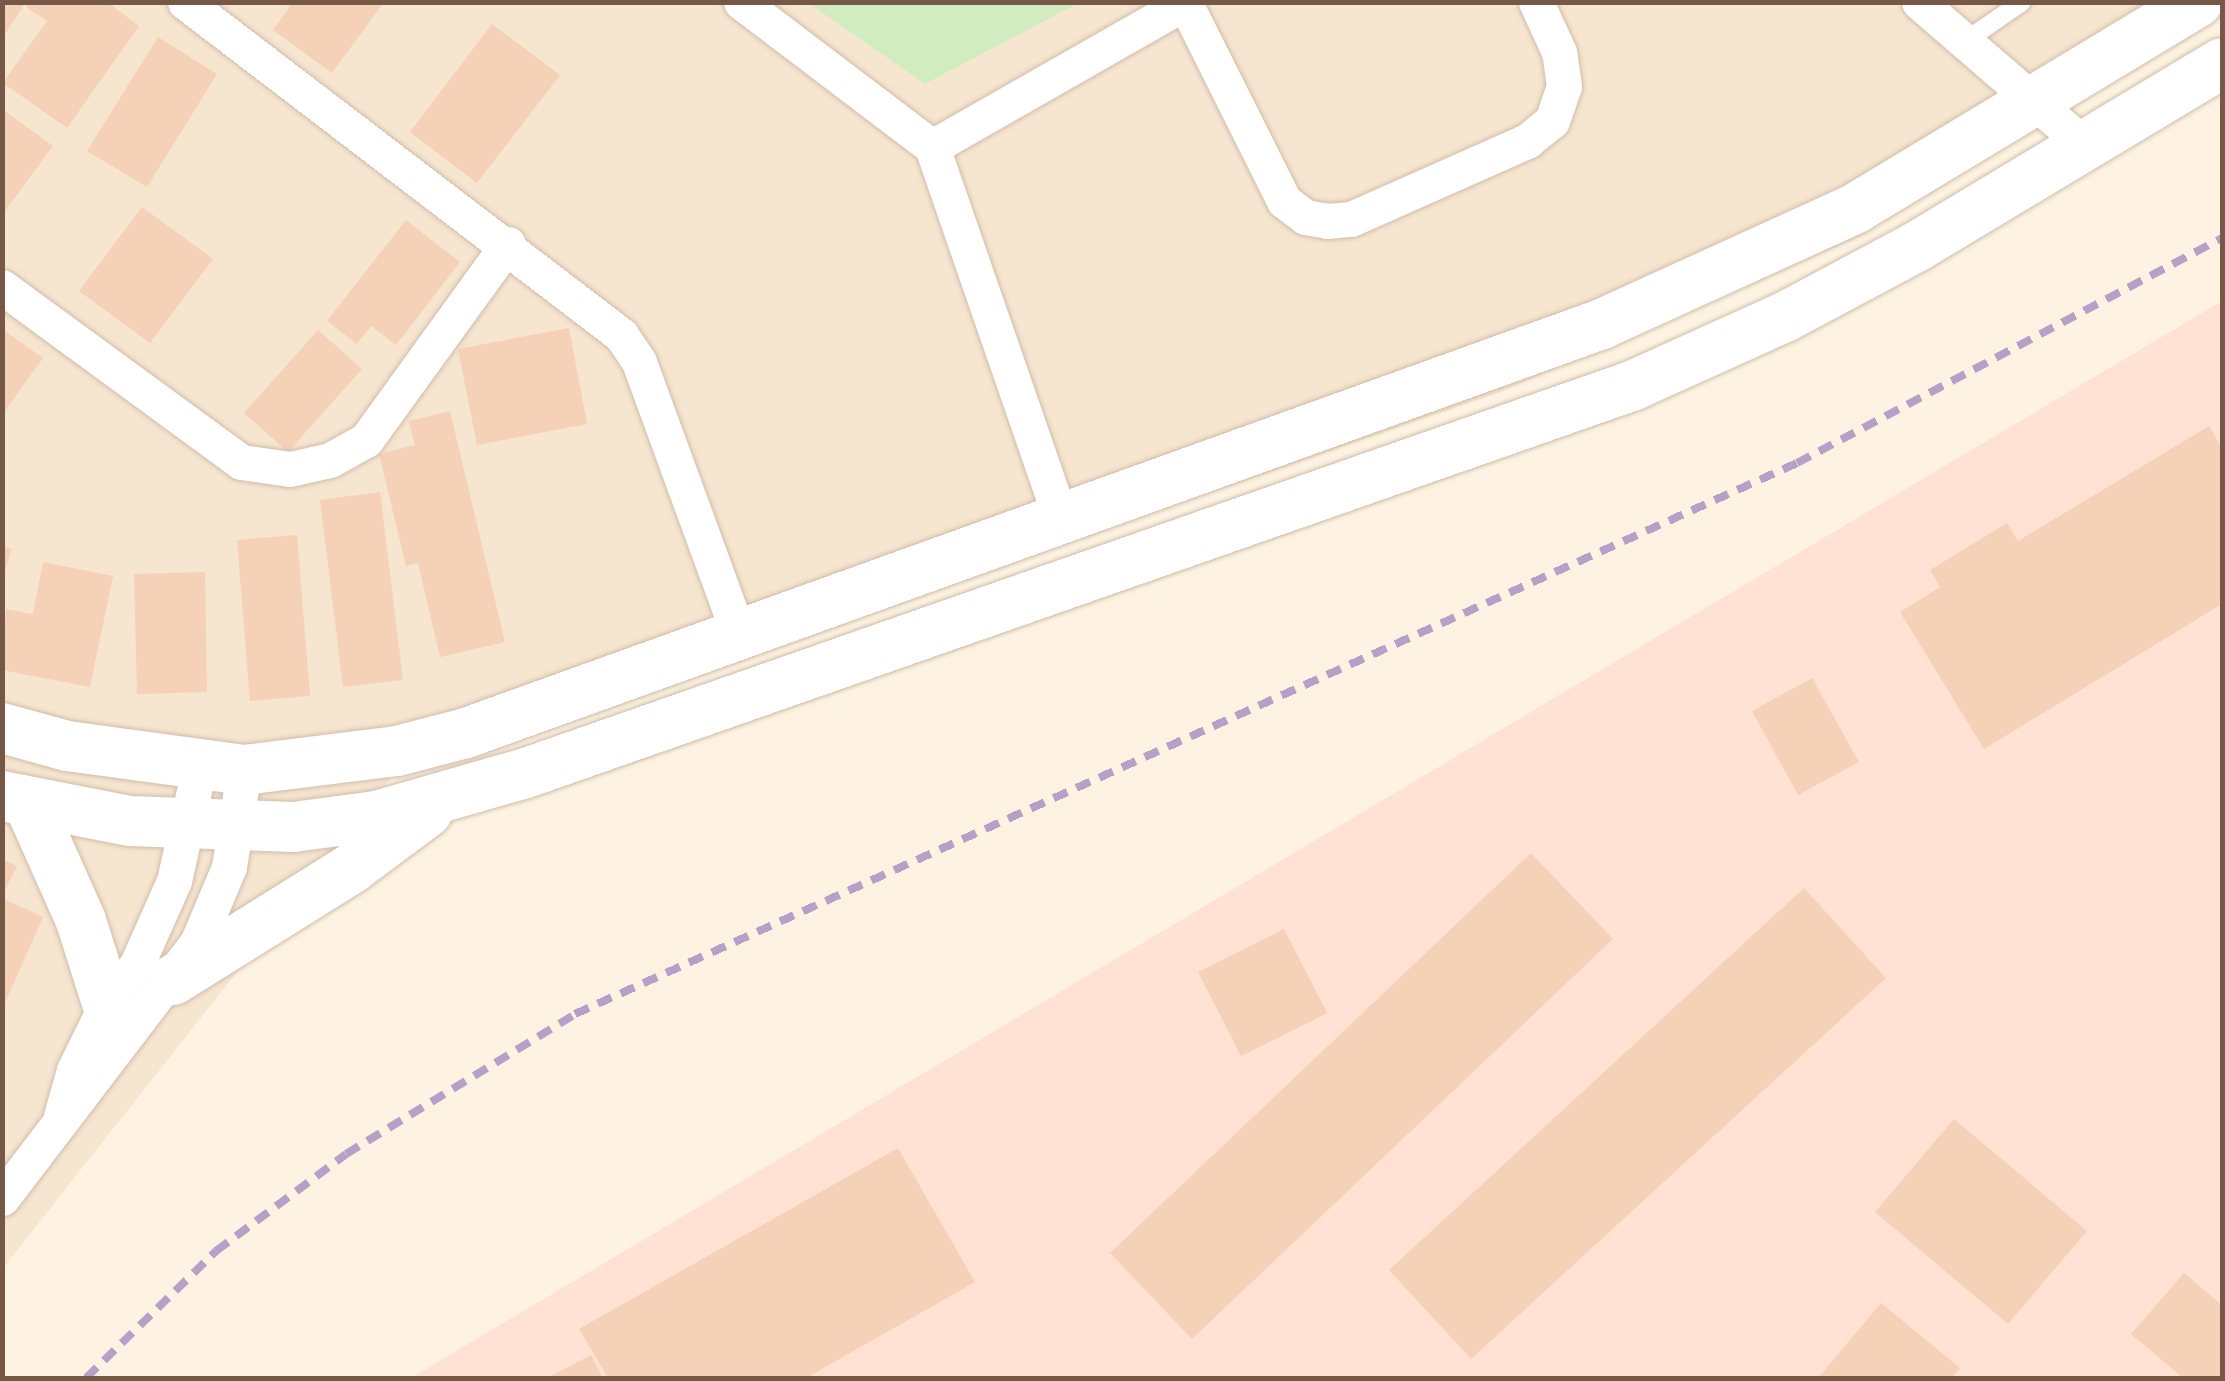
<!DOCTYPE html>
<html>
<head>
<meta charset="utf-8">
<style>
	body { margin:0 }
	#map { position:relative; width:2225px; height:1381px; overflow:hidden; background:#fef3e2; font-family:Cabin,sans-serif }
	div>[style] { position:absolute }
	.residential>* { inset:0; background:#f6e5cf }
	.commercial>* { inset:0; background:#ffe2d4 }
	.green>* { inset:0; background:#d1ecbf }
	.building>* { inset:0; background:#f5d1b7 }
	.roads { filter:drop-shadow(0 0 2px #d1bcaa) drop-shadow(0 0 2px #d1bcaa) }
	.lane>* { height:18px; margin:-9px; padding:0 9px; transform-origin:9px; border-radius:9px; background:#fff }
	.street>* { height:35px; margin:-17.5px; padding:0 17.5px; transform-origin:17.5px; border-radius:17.5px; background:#fff }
	.secondary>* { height:50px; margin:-25px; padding:0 25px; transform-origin:25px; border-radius:25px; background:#fff }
	.rail>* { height:8px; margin-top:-4px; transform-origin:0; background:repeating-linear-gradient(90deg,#b6a0c8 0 15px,transparent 0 25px) }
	span { translate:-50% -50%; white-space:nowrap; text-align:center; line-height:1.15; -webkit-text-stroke:9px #fff7e9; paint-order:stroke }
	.frame { position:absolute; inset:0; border:5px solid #775846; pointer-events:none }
</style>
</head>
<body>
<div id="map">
	<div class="residential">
		<i style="clip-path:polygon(3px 3px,808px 3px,925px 84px,1079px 3px,2215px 3px,1859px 237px,1503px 391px,392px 776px,3px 1268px)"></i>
	</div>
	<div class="commercial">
		<i style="clip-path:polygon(2222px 301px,2222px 1378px,411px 1378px)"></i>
	</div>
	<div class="green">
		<i style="clip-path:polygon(808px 3px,1079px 3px,925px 84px)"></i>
	</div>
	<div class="building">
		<i style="clip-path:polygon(3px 2px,26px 2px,3px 37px)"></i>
		<i style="clip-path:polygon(30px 2px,107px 2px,139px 26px,67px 128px,3px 83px,47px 21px,26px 7px)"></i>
		<i style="clip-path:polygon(293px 2px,384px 2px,332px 73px,273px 30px)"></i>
		<i style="clip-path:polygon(492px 24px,560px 75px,477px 183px,410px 132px)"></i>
		<i style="clip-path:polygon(158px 37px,217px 74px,147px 187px,87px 151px)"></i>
		<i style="clip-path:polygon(2px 109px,53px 146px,2px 215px)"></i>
		<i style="clip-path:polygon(142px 207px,213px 259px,150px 343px,79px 291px)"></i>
		<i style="clip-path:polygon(406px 220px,460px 262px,396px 345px,371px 326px,357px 344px,327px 321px)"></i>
		<i style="clip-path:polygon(569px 328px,587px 424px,477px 445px,458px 349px)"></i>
		<i style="clip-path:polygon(2px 329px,43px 358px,2px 415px)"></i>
		<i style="clip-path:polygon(318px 330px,362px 369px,288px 452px,244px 413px)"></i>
		<i style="clip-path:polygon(450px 411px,505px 642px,440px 657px,418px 563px,406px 566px,379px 454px,415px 445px,409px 421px)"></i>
		<i style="clip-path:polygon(2209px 426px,2222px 448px,2222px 604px,1984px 749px,1900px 612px,1940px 587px,1930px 570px,2007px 523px,2018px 541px)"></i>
		<i style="clip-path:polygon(380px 492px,403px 680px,343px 687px,320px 500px)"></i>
		<i style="clip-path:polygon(297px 535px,310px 696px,250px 701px,237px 540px)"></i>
		<i style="clip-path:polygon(2px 546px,12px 549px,3px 577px,2px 577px)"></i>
		<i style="clip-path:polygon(43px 562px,113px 576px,90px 687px,2px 670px,6px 609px,33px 614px)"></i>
		<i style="clip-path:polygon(205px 572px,207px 692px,137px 694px,134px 574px)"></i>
		<i style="clip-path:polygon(1812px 678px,1859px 762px,1798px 795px,1752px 711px)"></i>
		<i style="clip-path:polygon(1531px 853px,1613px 939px,1192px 1339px,1110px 1253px)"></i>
		<i style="clip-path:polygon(2px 859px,17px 866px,2px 897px)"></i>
		<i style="clip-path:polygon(1804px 888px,1886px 978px,1471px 1359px,1389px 1270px)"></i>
		<i style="clip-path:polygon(2px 898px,43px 917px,5px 1003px,2px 1002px)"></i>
		<i style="clip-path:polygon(1284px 929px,1327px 1013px,1241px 1056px,1198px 972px)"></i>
		<i style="clip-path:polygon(1954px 1119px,2087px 1231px,2008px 1324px,1875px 1212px)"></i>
		<i style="clip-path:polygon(898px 1148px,975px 1282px,806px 1378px,608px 1378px,579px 1329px)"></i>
		<i style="clip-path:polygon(2184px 1273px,2222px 1305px,2222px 1378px,2183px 1378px,2131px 1334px)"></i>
		<i style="clip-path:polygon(1881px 1303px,1960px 1368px,1952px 1378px,1818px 1378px)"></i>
		<i style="clip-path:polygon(591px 1355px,603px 1378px,547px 1378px)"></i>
	</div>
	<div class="roads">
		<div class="lane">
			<i style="left:1964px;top:42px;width:70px;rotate:-34.6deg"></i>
		</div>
		<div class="street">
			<i style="left:185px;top:2px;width:549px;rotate:37.37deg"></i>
			<i style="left:621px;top:335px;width:32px;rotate:56deg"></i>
			<i style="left:639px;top:362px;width:292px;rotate:69.9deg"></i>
			<i style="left:741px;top:2px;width:240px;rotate:37.2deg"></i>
			<i style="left:932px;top:147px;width:392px;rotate:70.9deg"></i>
			<i style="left:1919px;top:2px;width:223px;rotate:40.8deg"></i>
			<i style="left:1185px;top:3px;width:221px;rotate:63.4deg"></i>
			<i style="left:1284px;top:201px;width:26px;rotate:37deg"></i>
			<i style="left:1305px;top:217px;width:22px;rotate:10deg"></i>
			<i style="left:1327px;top:221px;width:24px;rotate:-5deg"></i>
			<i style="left:1351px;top:219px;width:193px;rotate:-23.9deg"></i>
			<i style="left:1527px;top:141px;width:32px;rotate:-39deg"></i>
			<i style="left:1552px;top:121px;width:37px;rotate:-71deg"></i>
			<i style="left:1564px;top:86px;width:34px;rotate:-98deg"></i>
			<i style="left:1559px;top:52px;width:55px;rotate:-114.7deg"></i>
			<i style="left:932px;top:147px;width:292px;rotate:-29.7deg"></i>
			<i style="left:2px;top:287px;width:296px;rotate:36.2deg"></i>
			<i style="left:241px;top:462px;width:49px;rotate:8.1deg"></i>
			<i style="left:290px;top:469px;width:41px;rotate:-12.7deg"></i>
			<i style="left:330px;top:460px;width:41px;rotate:-29.1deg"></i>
			<i style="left:366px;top:440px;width:242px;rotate:-54.1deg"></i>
			<i style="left:61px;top:1116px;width:48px;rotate:-74.2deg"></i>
			<i style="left:74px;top:1070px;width:75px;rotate:-63.8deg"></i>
			<i style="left:107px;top:1003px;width:49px;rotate:-52.4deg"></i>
			<i style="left:137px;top:964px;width:91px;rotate:-66deg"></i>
			<i style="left:174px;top:881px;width:116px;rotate:-77.5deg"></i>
			<i style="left:2px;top:1198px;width:321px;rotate:-52.6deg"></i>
			<i style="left:197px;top:943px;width:82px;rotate:-67.2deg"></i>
			<i style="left:229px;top:867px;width:98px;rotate:-81.2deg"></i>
		</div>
		<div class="secondary">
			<i style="left:2px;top:728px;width:67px;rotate:15.5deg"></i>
			<i style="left:67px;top:746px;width:179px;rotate:7.7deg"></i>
			<i style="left:244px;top:770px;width:154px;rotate:-7.1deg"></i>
			<i style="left:397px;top:751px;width:71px;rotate:-14.6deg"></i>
			<i style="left:466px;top:733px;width:1207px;rotate:-19.8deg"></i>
			<i style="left:1602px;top:324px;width:279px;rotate:-24.5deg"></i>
			<i style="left:1856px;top:208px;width:399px;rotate:-31.1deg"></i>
			<i style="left:2px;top:796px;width:130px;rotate:11.1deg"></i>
			<i style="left:130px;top:821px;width:163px;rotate:2.1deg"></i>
			<i style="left:293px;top:827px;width:84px;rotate:-7.5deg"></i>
			<i style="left:376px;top:816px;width:156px;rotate:-16deg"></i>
			<i style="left:526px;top:773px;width:1172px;rotate:-19.29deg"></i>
			<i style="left:1632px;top:386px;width:168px;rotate:-24.3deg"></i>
			<i style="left:1785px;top:317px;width:149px;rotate:-28.1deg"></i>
			<i style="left:1916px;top:247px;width:357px;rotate:-31deg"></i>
			<i style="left:29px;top:804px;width:128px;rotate:66deg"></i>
			<i style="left:81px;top:921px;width:86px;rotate:72.4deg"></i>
			<i style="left:173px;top:980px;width:211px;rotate:-32deg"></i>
			<i style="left:352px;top:868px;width:94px;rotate:-36.7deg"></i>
		</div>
	</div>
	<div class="rail">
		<i style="left:86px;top:1378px;width:182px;rotate:-44.3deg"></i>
		<i style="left:216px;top:1251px;width:162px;rotate:-36.7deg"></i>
		<i style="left:346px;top:1154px;width:268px;rotate:-31.4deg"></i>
		<i style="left:575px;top:1014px;width:1340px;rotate:-24.27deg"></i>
		<i style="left:1797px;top:463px;width:481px;rotate:-27.9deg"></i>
	</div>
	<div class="frame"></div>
</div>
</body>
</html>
